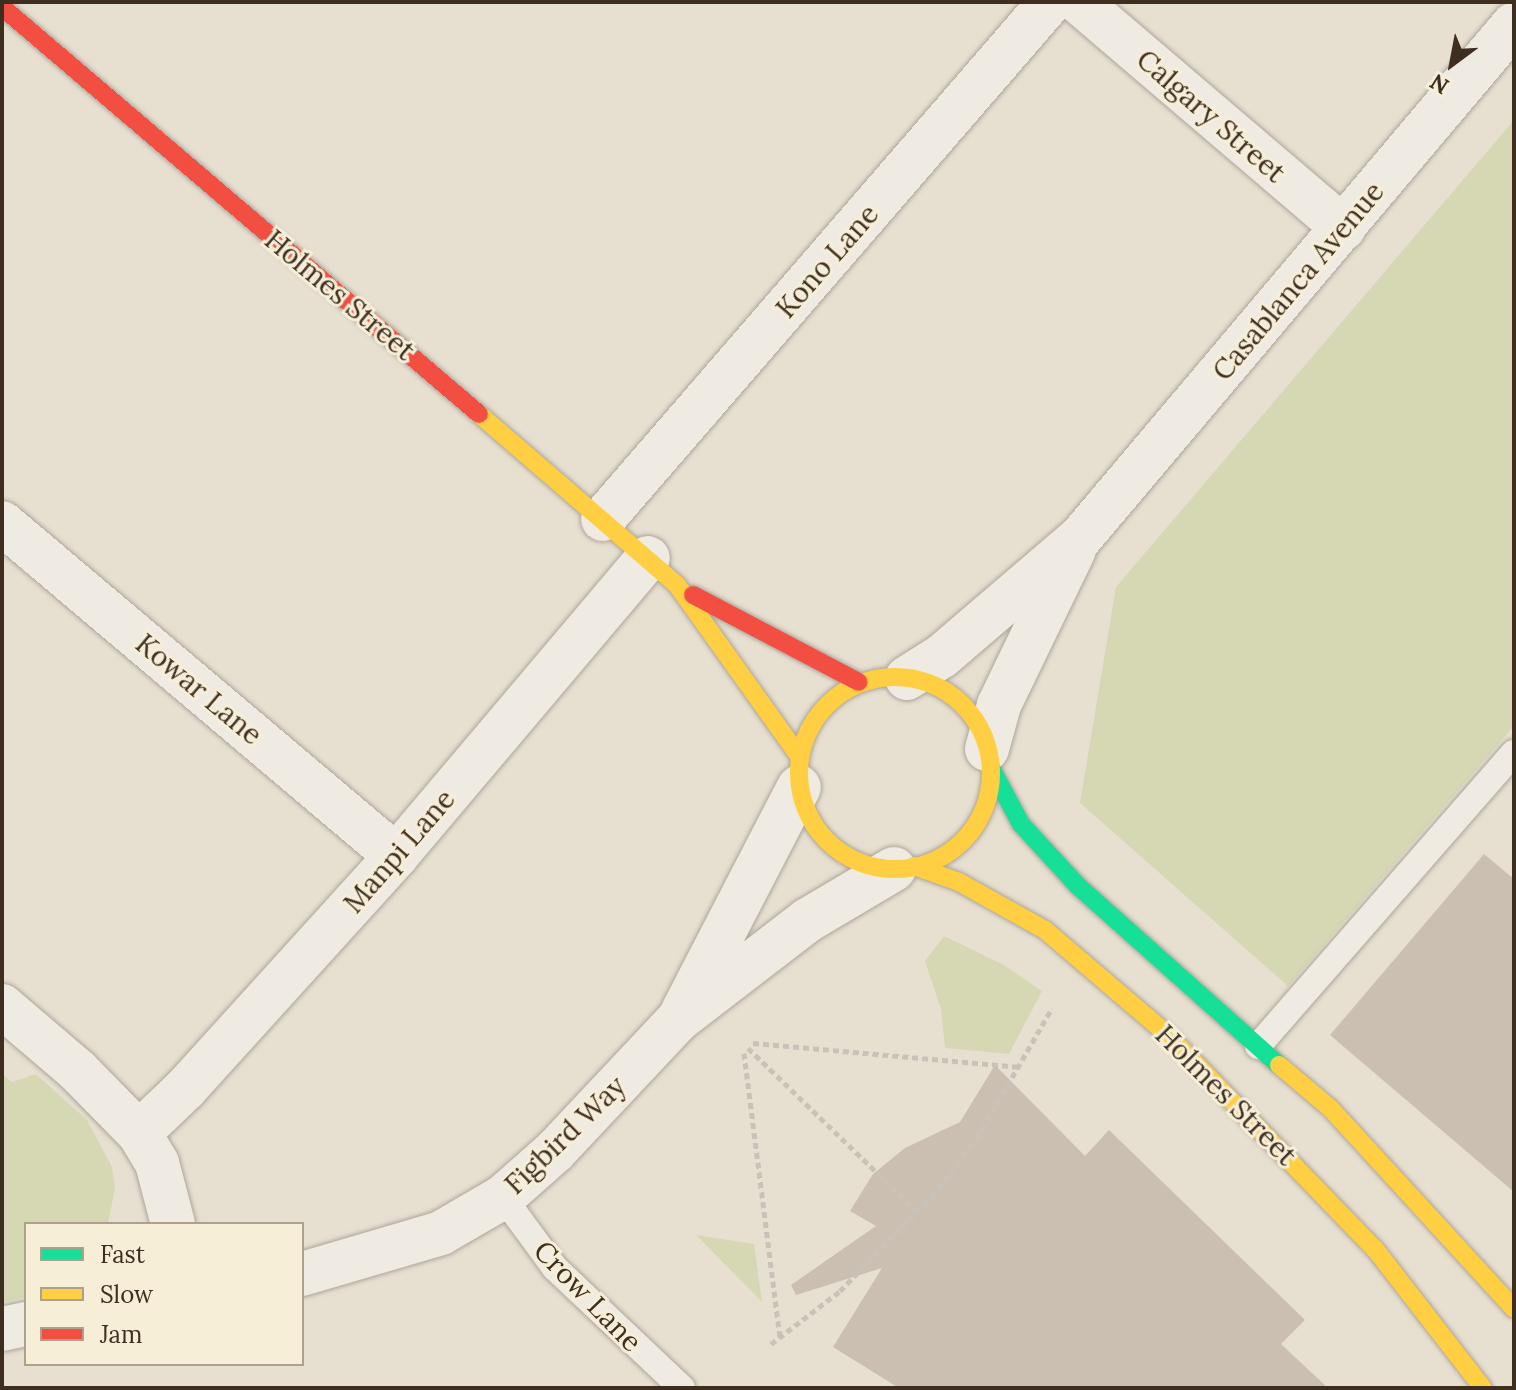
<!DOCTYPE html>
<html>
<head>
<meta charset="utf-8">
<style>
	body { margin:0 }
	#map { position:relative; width:1516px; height:1390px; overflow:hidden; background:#e7e0d1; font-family:Lora,serif }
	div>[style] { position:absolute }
	.green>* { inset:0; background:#d6d7b3 }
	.building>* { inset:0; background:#cbbfb2 }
	.path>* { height:5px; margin-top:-2.5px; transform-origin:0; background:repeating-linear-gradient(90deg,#c8c2b9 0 6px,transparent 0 10px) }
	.roads { filter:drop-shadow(0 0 2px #ada599) drop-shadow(0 0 2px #ada599) }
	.lane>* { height:26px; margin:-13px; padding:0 13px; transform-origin:13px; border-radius:13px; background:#efebe3 }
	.street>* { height:44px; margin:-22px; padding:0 22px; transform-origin:22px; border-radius:22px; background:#efebe3 }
	.fast>* { height:18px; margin:-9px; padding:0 9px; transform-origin:9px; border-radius:9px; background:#16e098 }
	.slow>* { height:18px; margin:-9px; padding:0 9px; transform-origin:9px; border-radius:9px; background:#ffcf43 }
	.slow>.ring { margin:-9px; padding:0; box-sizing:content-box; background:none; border:18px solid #ffcf43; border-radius:50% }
	.jam>* { height:18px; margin:-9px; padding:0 9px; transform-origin:9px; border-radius:9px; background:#f24e42 }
	span { translate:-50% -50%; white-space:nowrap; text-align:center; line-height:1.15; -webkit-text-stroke:6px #f7eed8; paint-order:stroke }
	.street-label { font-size:28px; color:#3d2e20 }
	.frame { position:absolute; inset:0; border:4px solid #3d2e20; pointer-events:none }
	.legend { position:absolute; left:24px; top:1222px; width:280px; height:144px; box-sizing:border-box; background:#f7eed8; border:2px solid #ada18e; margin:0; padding:10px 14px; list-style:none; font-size:24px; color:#3d2e20 }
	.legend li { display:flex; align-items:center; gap:16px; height:40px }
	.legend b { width:40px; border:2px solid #ada18e }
	.north { position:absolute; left:1412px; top:24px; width:80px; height:80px; -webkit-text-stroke:6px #f7eed8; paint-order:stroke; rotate:212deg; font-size:22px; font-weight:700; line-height:32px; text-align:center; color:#3d2e20 }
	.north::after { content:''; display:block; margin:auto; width:28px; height:36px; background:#3d2e20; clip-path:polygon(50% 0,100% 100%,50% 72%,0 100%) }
</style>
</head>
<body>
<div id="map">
	<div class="green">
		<i style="clip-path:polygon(1514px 120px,1514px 726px,1288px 986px,1080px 803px,1116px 587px)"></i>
		<i style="clip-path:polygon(944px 936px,1004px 965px,1042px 991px,1009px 1054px,945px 1048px,941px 1009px,925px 961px)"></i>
		<i style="clip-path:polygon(2px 1074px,12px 1082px,36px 1074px,87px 1120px,112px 1167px,115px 1188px,108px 1224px,26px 1224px,26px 1297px,2px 1302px)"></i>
		<i style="clip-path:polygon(696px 1235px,754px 1244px,762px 1302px)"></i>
	</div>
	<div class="building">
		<i style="clip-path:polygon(1484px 854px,1514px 879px,1514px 1192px,1330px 1035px)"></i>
		<i style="clip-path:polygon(995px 1065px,1085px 1156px,1109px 1130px,1305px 1320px,1281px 1344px,1328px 1388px,899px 1388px,833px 1347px,882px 1268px,796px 1295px,791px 1285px,876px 1226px,850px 1211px,873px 1174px,905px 1148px,960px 1122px)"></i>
	</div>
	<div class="path">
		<i style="left:753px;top:1043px;width:268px;rotate:5.1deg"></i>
		<i style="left:748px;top:1048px;width:236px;rotate:44deg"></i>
		<i style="left:744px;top:1053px;width:285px;rotate:82.8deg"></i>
		<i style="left:771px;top:1344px;width:87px;rotate:-37.5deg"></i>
		<i style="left:840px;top:1291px;width:132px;rotate:-45.9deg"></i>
		<i style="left:932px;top:1196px;width:73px;rotate:-52.2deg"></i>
		<i style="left:977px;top:1138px;width:150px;rotate:-60deg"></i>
	</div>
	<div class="roads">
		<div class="lane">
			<i style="left:1258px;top:1046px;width:389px;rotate:-48.9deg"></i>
			<i style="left:503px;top:1197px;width:88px;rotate:53.8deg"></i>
			<i style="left:555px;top:1268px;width:175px;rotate:43.4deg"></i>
		</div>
		<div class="street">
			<i style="left:1079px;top:2px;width:348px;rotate:40.5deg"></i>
			<i style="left:603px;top:519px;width:683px;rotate:-49.15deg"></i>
			<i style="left:2px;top:523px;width:516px;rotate:40.2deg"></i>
			<i style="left:907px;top:678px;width:41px;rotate:-32.2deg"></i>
			<i style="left:942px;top:656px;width:183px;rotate:-40.6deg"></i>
			<i style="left:1081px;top:537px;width:671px;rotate:-49.83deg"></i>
			<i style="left:987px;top:749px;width:46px;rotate:-74.7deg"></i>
			<i style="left:999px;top:705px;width:172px;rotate:-64.2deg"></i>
			<i style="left:2px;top:1006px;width:99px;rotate:40.5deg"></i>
			<i style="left:77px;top:1070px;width:88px;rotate:45.5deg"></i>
			<i style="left:139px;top:1133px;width:35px;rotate:59deg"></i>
			<i style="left:157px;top:1163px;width:63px;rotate:75.3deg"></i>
			<i style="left:683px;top:1011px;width:252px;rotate:-62.6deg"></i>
			<i style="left:139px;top:1133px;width:65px;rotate:-43.8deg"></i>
			<i style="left:186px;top:1088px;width:313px;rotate:-47.8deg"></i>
			<i style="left:396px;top:856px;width:390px;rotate:-49.8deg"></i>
			<i style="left:302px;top:1274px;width:145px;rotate:-16.4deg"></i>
			<i style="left:441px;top:1233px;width:72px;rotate:-30.1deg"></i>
			<i style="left:503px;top:1197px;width:69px;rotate:-41.5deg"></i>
			<i style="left:555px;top:1151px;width:180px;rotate:-46.8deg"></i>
			<i style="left:678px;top:1020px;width:164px;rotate:-37.6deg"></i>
			<i style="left:808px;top:920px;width:100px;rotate:-30.7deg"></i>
			<i style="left:2px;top:1329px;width:25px;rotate:-12deg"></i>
		</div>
		<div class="fast">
			<i style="left:991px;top:768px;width:64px;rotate:61.8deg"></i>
			<i style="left:1021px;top:824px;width:84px;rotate:47.4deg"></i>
			<i style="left:1078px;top:886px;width:269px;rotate:41.7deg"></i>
		</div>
		<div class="slow">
			<i style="left:479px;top:414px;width:262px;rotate:40.8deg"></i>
			<i style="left:677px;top:585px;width:210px;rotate:54.5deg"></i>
			<i class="ring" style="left:799px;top:677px;width:174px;height:174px"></i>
			<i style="left:914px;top:866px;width:48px;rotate:19.6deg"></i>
			<i style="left:959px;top:882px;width:98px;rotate:29.2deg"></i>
			<i style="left:1045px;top:930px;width:163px;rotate:40.5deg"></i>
			<i style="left:1169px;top:1036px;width:296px;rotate:46deg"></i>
			<i style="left:1375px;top:1249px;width:176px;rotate:52.2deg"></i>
			<i style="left:1279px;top:1065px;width:68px;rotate:40.2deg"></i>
			<i style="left:1331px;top:1109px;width:271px;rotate:47.5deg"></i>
		</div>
		<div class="jam">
			<i style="left:2px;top:7px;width:627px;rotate:40.47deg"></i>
			<i style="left:693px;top:595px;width:187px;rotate:27.7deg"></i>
		</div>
	</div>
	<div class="street-label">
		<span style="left:1211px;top:116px;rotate:41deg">Calgary Street</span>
		<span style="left:827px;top:261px;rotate:-49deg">Kono Lane</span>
		<span style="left:1298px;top:281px;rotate:-50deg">Casablanca Avenue</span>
		<span style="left:340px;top:295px;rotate:40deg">Holmes Street</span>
		<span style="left:199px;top:689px;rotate:40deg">Kowar Lane</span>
		<span style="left:399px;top:851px;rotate:-49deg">Manpi Lane</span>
		<span style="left:1226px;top:1095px;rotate:45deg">Holmes Street</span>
		<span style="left:565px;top:1135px;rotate:-44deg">Figbird Way</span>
		<span style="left:588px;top:1296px;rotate:46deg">Crow Lane</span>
	</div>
	<div class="frame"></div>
	<ul class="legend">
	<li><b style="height:10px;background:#16e098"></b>Fast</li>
	<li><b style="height:10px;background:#ffcf43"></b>Slow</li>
	<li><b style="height:10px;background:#f24e42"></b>Jam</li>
	</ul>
	<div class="north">N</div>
</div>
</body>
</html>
